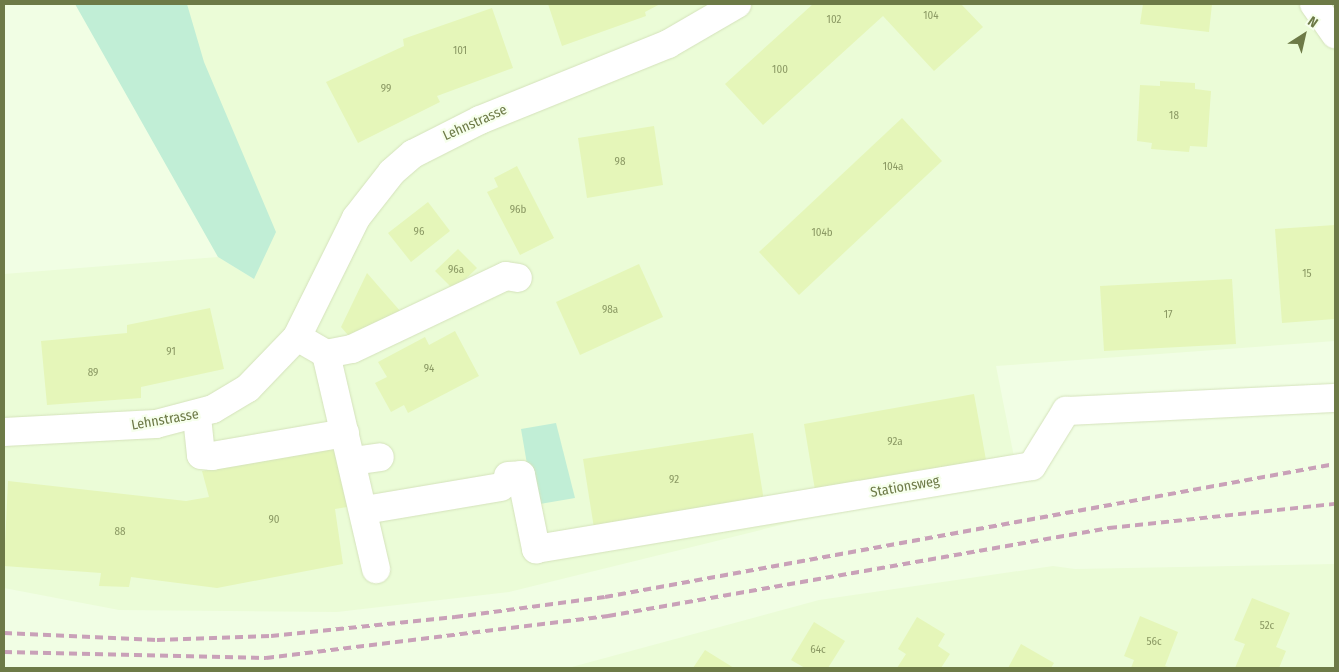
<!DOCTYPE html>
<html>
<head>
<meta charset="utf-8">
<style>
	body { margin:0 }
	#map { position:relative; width:1339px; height:672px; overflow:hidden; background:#f1fee4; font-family:"Fira Sans Condensed",sans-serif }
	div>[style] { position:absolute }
	.residential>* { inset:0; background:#ebfcd7 }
	.green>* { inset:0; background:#c1eed6 }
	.building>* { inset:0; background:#e5f6b9 }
	.roads { filter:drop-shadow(0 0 1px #d4e2bb) drop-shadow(0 0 1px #d4e2bb) }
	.minor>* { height:28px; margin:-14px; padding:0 14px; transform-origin:14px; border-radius:14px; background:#fff }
	.rail>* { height:4px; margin-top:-2px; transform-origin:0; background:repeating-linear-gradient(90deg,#c9a1b8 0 8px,transparent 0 13px) }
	span { translate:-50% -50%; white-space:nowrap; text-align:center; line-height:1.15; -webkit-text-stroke:4.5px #f6ffec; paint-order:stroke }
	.number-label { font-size:11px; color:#8b9964 }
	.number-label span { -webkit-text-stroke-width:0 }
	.street-label { font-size:14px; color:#6d7a47 }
	.frame { position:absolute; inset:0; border:5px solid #6d7a47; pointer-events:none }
	.north { position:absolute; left:1279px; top:10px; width:50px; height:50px; -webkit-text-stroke:4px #f6ffec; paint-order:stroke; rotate:35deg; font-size:14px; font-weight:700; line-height:20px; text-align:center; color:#6d7a47 }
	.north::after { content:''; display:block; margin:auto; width:18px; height:22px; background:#6d7a47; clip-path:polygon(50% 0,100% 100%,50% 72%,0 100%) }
</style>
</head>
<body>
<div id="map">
	<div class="residential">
		<i style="clip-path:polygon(187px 4px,1335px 4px,1335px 341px,996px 366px,1016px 467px,509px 592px,337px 612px,119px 610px,4px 588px,4px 274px,218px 257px,254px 279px)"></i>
		<i style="clip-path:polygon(1335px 564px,1335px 668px,568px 668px,819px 600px,1053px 566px,1075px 569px)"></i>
	</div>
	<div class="green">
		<i style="clip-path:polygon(75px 4px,187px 4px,204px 62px,276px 232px,254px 279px,218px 257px)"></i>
		<i style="clip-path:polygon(556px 423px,575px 498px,534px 505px,521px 429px)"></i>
	</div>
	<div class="building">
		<i style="clip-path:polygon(548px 4px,660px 4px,645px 12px,646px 16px,562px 46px)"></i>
		<i style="clip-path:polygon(813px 4px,961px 4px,983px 27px,934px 71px,883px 16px,763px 125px,725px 84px)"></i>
		<i style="clip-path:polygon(1143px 4px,1212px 4px,1209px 32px,1140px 24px)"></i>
		<i style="clip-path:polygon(492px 8px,513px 68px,437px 96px,440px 102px,358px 143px,326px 82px,404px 46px,403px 39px)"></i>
		<i style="clip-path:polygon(1160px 81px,1195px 83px,1195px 89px,1211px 91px,1207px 147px,1190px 146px,1189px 152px,1151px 149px,1152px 143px,1137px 141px,1140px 85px,1160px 86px)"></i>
		<i style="clip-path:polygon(902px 118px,942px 161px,799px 295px,759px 252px)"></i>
		<i style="clip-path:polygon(654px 126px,663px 185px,587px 198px,578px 138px)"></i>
		<i style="clip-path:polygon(517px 166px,554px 238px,520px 255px,487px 192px,498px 187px,494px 178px)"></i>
		<i style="clip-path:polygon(428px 202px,450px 231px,411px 262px,388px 233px)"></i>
		<i style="clip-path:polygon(1335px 225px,1335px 319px,1282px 323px,1275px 229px)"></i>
		<i style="clip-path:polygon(458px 249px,477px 268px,454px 290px,435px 271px)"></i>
		<i style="clip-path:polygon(639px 264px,663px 317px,580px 355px,556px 302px)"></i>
		<i style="clip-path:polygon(367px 273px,401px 312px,348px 335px,341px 327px)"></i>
		<i style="clip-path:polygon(1232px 279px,1236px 344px,1104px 351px,1100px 286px)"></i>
		<i style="clip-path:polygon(210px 308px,224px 369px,141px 387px,141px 398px,47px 405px,41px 341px,127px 333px,127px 325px)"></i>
		<i style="clip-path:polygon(455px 331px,479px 376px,408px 413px,404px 405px,391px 412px,375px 383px,387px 377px,378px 362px,425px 337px,429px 345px)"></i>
		<i style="clip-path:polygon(974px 394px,986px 460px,815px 490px,804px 424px)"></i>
		<i style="clip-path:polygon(753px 433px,764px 501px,594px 528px,583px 459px)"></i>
		<i style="clip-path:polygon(340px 447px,353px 506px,335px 509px,343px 564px,217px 588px,131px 577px,129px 587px,99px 586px,101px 573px,4px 566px,8px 481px,186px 501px,209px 497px,202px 471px)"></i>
		<i style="clip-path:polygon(1252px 598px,1290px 613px,1276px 647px,1286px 651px,1279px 668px,1235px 668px,1245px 644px,1234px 640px)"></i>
		<i style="clip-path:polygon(1140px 616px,1178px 632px,1165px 666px,1171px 668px,1131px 668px,1134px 660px,1124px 656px)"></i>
		<i style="clip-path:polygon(917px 617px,945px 634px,938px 646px,950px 654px,941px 668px,897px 668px,906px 654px,898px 649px)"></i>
		<i style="clip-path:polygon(814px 622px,845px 641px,828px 668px,805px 668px,791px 660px)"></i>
		<i style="clip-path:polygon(1021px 644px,1054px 663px,1051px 668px,1008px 668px)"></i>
		<i style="clip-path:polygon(705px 650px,734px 668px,693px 668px)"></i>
	</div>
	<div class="roads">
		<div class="minor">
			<i style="left:1314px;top:4px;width:37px;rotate:55deg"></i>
			<i style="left:297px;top:337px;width:34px;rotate:30deg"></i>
			<i style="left:326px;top:354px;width:26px;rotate:-11deg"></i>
			<i style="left:352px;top:349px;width:170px;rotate:-25.4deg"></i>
			<i style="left:506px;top:276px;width:12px;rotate:9deg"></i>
			<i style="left:326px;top:354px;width:221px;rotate:76.9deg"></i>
			<i style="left:197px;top:417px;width:38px;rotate:84deg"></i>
			<i style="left:201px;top:455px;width:11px;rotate:5deg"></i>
			<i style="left:212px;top:456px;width:135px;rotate:-9.8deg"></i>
			<i style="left:4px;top:432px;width:152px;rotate:-3deg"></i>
			<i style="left:156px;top:424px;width:59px;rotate:-14.7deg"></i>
			<i style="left:213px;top:409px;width:41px;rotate:-31deg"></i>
			<i style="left:248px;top:388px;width:71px;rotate:-46.1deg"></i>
			<i style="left:297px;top:337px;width:133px;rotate:-63.6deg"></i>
			<i style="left:356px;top:218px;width:58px;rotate:-52deg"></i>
			<i style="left:392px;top:172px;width:28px;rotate:-41deg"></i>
			<i style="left:413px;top:154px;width:75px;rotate:-26.9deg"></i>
			<i style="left:480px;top:120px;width:203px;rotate:-22deg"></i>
			<i style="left:668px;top:44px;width:80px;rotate:-30.1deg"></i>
			<i style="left:353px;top:461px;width:27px;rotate:-8deg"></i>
			<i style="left:508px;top:476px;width:13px;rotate:-4deg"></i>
			<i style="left:521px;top:475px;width:76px;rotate:78.5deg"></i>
			<i style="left:536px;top:549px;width:503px;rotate:-9.5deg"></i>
			<i style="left:1032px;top:466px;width:65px;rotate:-58.3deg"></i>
			<i style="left:1066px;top:411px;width:269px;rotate:-2.8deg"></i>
			<i style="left:365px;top:510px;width:138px;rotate:-9.6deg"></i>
		</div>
	</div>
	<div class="rail">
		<i style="left:4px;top:633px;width:153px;rotate:2.6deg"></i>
		<i style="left:157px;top:640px;width:114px;rotate:-2deg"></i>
		<i style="left:271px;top:636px;width:185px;rotate:-5.9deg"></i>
		<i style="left:455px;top:617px;width:151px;rotate:-7.6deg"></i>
		<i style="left:605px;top:597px;width:742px;rotate:-10.33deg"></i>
		<i style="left:4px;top:652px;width:262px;rotate:1.3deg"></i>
		<i style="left:266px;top:658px;width:345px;rotate:-7deg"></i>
		<i style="left:608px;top:616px;width:509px;rotate:-9.96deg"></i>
		<i style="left:1109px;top:528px;width:227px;rotate:-6.1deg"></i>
	</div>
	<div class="number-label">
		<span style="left:931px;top:16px">104</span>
		<span style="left:834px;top:20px">102</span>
		<span style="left:460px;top:51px">101</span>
		<span style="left:780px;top:70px">100</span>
		<span style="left:386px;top:89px">99</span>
		<span style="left:1174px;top:116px">18</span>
		<span style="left:620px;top:162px">98</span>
		<span style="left:893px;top:167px">104a</span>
		<span style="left:518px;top:210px">96b</span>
		<span style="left:419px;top:232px">96</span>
		<span style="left:822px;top:233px">104b</span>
		<span style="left:456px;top:270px">96a</span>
		<span style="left:1307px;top:274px">15</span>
		<span style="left:610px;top:310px">98a</span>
		<span style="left:1168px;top:315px">17</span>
		<span style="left:171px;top:352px">91</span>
		<span style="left:429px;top:369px">94</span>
		<span style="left:93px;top:373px">89</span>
		<span style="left:895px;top:442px">92a</span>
		<span style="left:674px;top:480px">92</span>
		<span style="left:274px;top:520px">90</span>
		<span style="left:120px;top:532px">88</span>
		<span style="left:1267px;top:626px">52c</span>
		<span style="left:1154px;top:642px">56c</span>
		<span style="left:818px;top:650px">64c</span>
	</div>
	<div class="street-label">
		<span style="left:475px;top:123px;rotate:-24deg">Lehnstrasse</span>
		<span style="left:165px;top:420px;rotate:-10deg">Lehnstrasse</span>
		<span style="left:905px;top:487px;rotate:-10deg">Stationsweg</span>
	</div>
	<div class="frame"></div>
	<div class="north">N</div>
</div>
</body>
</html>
